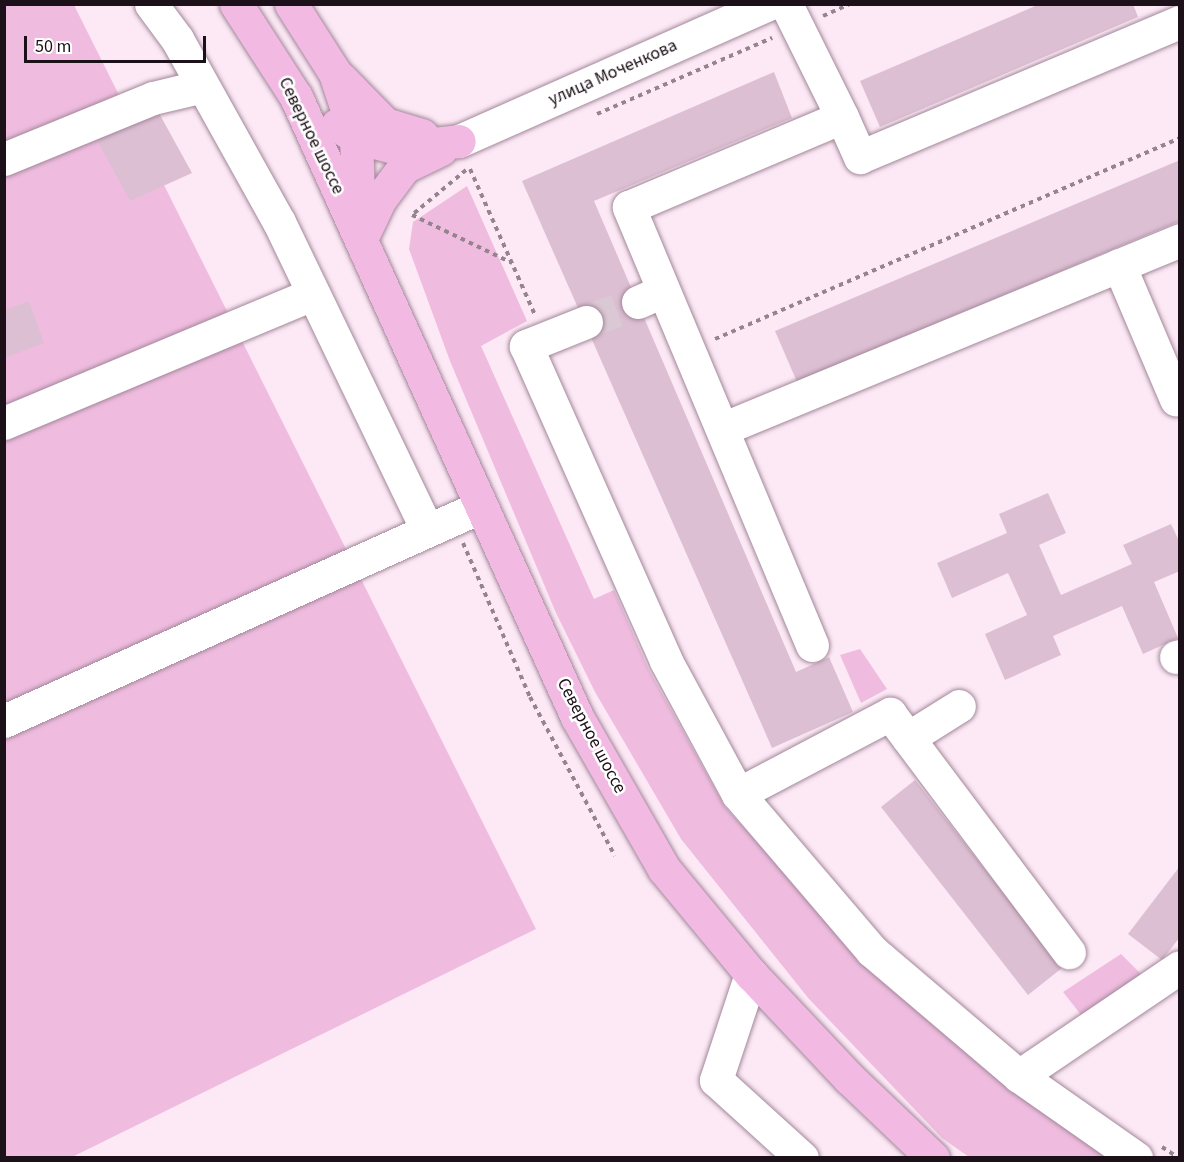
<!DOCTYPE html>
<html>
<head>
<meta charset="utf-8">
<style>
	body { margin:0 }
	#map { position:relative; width:1184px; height:1162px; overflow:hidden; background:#fce9f5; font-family:"Source Sans 3",sans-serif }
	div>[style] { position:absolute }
	.green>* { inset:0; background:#efbcdf }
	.building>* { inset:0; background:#ddbfd3 }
	.minor-tunnel>* { height:33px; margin-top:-16.5px; transform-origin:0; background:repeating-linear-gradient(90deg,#dac9d4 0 33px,transparent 0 49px) }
	.path>* { height:4px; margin-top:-2px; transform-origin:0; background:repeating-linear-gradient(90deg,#93848e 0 4.5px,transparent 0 9px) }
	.roads { filter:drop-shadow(0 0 2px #a3879a) drop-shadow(0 0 2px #a3879a) }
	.minor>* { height:33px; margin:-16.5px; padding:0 16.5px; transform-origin:16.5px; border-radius:16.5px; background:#fff }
	.major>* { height:33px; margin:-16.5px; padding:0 16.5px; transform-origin:16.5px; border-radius:16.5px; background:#f2bae3 }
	span { translate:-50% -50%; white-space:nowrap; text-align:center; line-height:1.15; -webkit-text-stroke:5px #fff; paint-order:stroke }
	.street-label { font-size:18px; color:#1c1118 }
	.frame { position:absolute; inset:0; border:6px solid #1c1118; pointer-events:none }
	.scale { position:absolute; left:24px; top:36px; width:182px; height:27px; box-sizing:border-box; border:3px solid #1c1118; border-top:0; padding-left:8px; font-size:18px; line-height:21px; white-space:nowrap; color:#1c1118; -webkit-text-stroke:4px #fff; paint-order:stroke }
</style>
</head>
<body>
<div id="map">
	<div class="green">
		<i style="clip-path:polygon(5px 5px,74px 5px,536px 929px,72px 1157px,5px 1158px)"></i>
		<i style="clip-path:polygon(467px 186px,527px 321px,481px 346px,594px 599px,614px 590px,649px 670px,725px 807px,863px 957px,1111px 1157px,969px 1157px,942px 1138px,809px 999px,681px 839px,595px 692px,556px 613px,450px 361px,409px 249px,413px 222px)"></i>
		<i style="clip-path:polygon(860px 649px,887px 689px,861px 703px,840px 655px)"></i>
		<i style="clip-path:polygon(1121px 954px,1141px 974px,1082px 1016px,1063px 992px)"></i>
	</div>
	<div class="building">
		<i style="clip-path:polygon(1040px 4px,1133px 4px,1138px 17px,880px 127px,860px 81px)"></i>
		<i style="clip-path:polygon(774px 72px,792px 118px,594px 201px,796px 672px,829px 657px,853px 712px,772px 748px,522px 181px)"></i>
		<i style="clip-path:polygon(154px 104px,192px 173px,130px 201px,91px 129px)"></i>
		<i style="clip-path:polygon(1180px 160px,1180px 221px,797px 382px,775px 331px)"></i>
		<i style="clip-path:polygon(29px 301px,44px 343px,4px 358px,4px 310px)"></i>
		<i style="clip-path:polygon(1048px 493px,1066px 533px,1039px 545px,1061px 595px,1132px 564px,1123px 545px,1171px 524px,1180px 543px,1180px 571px,1154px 582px,1178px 638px,1143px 654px,1122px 606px,1053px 636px,1061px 655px,1005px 680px,985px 634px,1027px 615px,1008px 573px,952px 598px,937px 563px,1007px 533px,999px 514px)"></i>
		<i style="clip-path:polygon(915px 780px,1062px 968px,1028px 995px,881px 807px)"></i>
		<i style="clip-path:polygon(1180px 866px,1180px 937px,1162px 960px,1128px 934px)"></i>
	</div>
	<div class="minor-tunnel">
		<i style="left:586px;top:322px;width:56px;rotate:-21deg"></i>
	</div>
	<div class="path">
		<i style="left:823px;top:16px;width:30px;rotate:-24deg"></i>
		<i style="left:597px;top:114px;width:191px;rotate:-23.5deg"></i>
		<i style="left:470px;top:169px;width:158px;rotate:66deg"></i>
		<i style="left:466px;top:170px;width:70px;rotate:140.2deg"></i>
		<i style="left:412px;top:215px;width:111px;rotate:25.6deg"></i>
		<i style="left:715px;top:339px;width:507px;rotate:-23.38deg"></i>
		<i style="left:463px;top:543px;width:168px;rotate:66.5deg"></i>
		<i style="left:530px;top:697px;width:180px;rotate:61.9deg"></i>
		<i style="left:1162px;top:1147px;width:20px;rotate:33deg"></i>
	</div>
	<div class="roads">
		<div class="minor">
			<i style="left:151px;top:4px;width:44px;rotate:53.4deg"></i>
			<i style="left:177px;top:39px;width:210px;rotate:60.9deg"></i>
			<i style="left:279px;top:222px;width:342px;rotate:64.3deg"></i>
			<i style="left:786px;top:4px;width:126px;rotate:63.6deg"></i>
			<i style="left:459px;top:141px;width:338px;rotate:-23.9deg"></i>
			<i style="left:4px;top:159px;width:161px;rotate:-22.3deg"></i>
			<i style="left:153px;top:98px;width:51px;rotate:-13.5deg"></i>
			<i style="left:1119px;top:265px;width:146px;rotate:67deg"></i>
			<i style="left:638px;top:302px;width:27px;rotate:-24deg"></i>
			<i style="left:586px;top:322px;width:65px;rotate:158.2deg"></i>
			<i style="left:526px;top:346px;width:345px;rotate:66deg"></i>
			<i style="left:666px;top:661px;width:151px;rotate:61.6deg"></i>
			<i style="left:738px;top:794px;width:206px;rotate:49.5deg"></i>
			<i style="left:872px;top:951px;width:193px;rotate:40.4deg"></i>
			<i style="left:1019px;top:1076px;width:143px;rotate:35deg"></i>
			<i style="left:4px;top:423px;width:335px;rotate:-22.7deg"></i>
			<i style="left:722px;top:429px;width:495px;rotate:-22.4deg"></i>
			<i style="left:812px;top:645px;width:475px;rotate:-112.7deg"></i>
			<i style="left:629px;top:207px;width:231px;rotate:-22.9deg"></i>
			<i style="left:842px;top:117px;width:44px;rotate:65.8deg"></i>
			<i style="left:860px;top:157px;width:347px;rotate:-22.9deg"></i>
			<i style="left:1176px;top:657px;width:4px;rotate:-14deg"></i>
			<i style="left:4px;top:721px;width:522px;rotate:-24.21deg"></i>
			<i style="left:908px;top:738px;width:60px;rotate:-32.1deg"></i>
			<i style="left:738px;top:794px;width:172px;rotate:-27.8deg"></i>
			<i style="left:890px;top:714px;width:298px;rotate:53.1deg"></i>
			<i style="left:751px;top:974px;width:112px;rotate:108.3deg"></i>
			<i style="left:716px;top:1080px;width:116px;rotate:42.2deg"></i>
			<i style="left:1019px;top:1076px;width:194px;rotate:-34.1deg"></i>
		</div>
		<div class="major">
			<i style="left:236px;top:4px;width:111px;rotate:57.2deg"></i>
			<i style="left:296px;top:97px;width:681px;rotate:65.62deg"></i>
			<i style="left:577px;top:717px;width:175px;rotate:60.2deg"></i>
			<i style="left:664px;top:869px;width:136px;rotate:50.4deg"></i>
			<i style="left:751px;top:974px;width:143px;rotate:46.7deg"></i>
			<i style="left:849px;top:1078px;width:116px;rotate:43.6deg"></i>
			<i style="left:291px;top:4px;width:82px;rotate:57.5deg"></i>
			<i style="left:335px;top:73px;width:67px;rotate:71.8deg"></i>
			<i style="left:356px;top:137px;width:87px;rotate:88deg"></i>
			<i style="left:341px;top:79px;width:63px;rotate:45.6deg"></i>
			<i style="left:385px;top:124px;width:39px;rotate:17deg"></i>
			<i style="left:337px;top:125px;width:22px;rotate:32deg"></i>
			<i style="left:356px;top:137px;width:42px;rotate:15deg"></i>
			<i style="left:397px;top:148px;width:62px;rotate:-6.4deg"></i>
			<i style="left:361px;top:239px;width:44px;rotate:-64.6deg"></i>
			<i style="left:380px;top:199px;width:40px;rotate:-53deg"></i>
			<i style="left:404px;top:167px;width:41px;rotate:-25.9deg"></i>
		</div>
	</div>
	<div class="street-label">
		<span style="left:613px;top:73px;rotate:-24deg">улица Моченкова</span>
		<span style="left:311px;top:136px;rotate:64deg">Северное шоссе</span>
		<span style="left:591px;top:736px;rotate:62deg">Северное шоссе</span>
	</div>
	<div class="frame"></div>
	<div class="scale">50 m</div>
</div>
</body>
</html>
